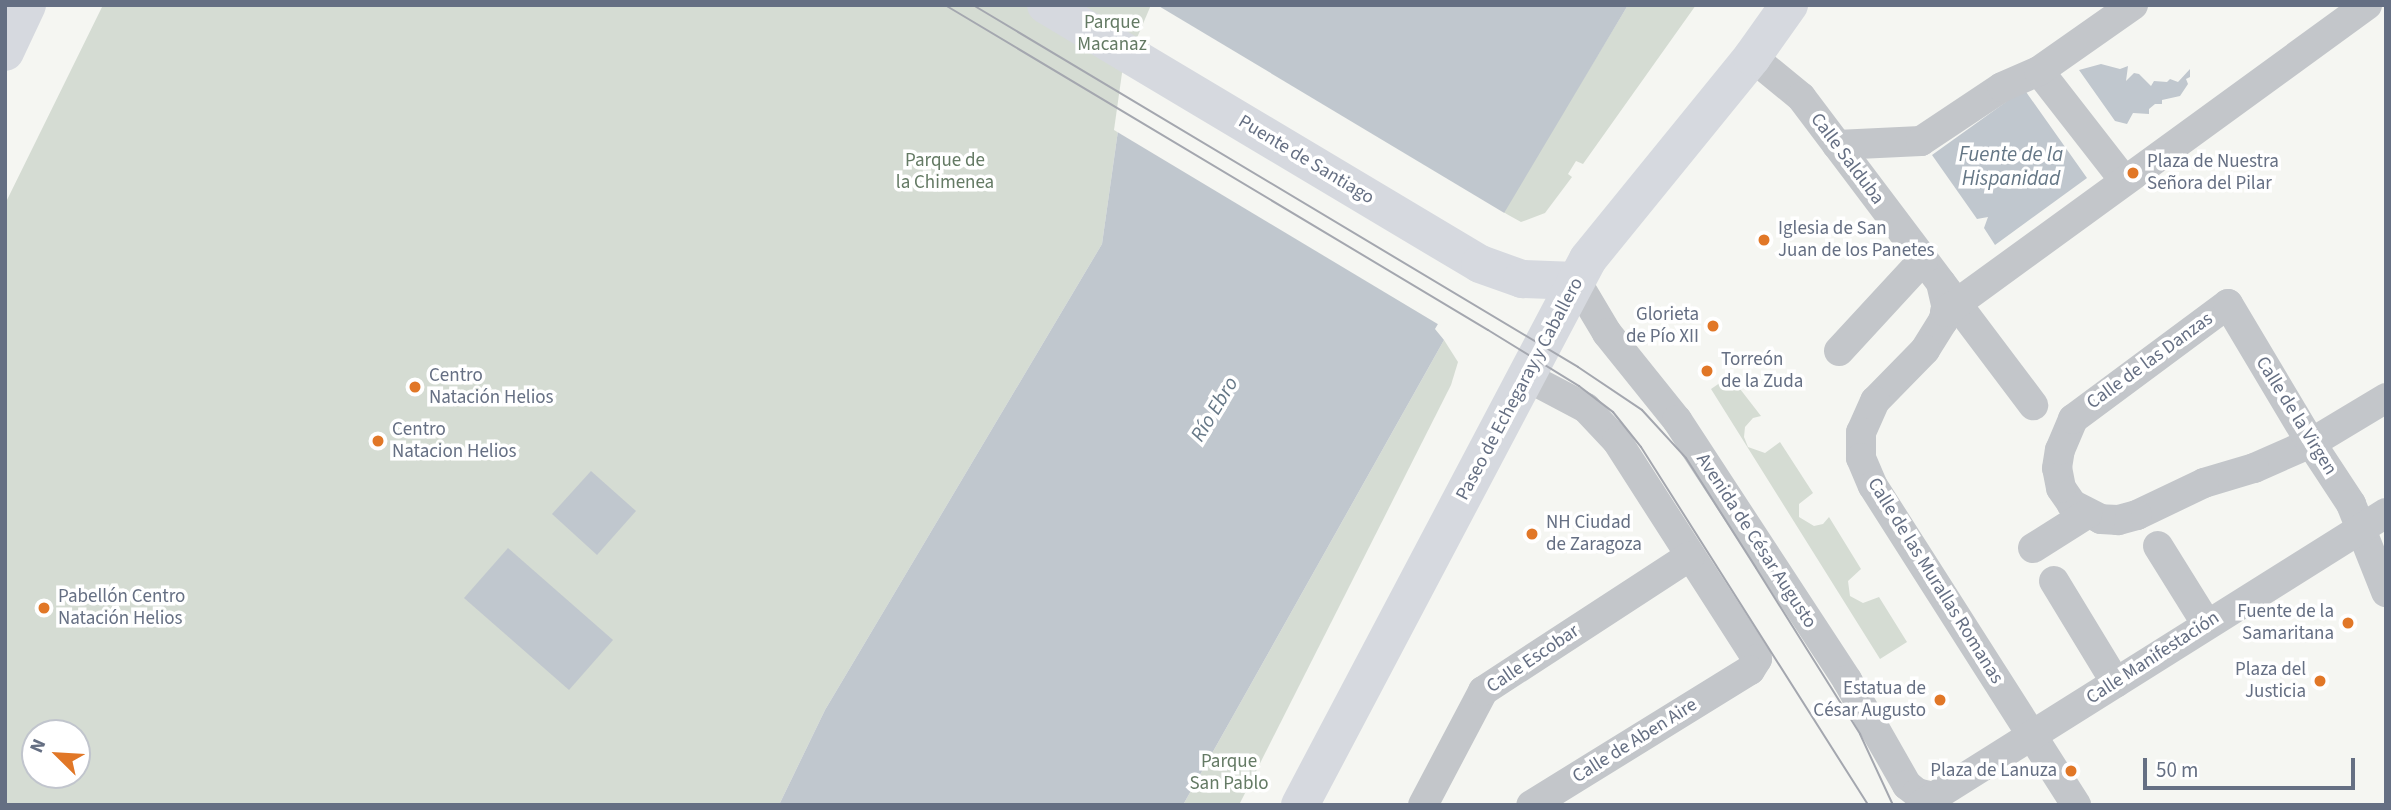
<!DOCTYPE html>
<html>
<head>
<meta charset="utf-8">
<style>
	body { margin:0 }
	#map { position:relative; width:2391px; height:810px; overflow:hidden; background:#f5f6f2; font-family:"Source Sans 3",sans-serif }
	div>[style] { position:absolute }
	.green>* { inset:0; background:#d5dcd3 }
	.water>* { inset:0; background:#c0c7ce }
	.pier>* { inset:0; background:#f5f6f2 }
	.street>* { height:30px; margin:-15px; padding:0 15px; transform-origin:15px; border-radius:15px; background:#c3c6ca }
	.secondary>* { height:38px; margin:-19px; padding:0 19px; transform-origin:19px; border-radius:19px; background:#d6d9df }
	.primary>* { height:38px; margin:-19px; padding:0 19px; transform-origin:19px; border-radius:19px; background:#d6d9df }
	.tram>* { height:2px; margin:-1px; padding:0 1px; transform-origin:1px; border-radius:1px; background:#a4a7af }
	.dots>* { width:19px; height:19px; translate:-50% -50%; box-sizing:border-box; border:4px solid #fff; border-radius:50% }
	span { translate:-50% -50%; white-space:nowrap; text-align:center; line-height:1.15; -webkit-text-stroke:7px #fff; paint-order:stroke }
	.park-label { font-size:19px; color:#647a64 }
	.street-label { font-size:19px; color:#656f83 }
	.poi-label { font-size:19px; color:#656f83 }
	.left { translate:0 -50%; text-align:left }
	.right { translate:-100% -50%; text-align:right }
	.water-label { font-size:21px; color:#657786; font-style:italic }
	.frame { position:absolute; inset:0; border:7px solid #656f83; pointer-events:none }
	.north { position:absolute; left:21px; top:719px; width:70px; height:70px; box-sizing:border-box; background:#fff; border:2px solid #c1c5cd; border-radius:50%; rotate:294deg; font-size:19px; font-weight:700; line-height:28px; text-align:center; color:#656f83 }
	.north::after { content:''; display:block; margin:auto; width:24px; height:32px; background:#e17727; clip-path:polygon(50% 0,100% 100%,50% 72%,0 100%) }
	.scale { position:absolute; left:2143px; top:758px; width:212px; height:32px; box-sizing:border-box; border:4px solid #656f83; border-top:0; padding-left:9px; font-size:21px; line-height:24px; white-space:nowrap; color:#656f83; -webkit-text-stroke:5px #fff; paint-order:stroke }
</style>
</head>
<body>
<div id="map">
	<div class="green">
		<i style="clip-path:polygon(evenodd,103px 5px,1154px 5px,1126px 74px,1102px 244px,825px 710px,779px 805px,5px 805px,5px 204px,103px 5px,35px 733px,77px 733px,77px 775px,35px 775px,35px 733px)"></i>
		<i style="clip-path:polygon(1628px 5px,1696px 5px,1583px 164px,1576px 161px,1568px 174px,1572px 177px,1545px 213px,1521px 222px,1503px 212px)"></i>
		<i style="clip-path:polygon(1444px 340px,1458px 362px,1451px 385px,1239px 805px,1183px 805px)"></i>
		<i style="clip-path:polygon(1730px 376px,1761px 416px,1753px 418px,1745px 427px,1744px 437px,1748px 447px,1765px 453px,1780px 442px,1813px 493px,1799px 504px,1799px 517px,1814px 526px,1823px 524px,1829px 517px,1861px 569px,1848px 581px,1850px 596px,1863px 603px,1879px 597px,1907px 642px,1880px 659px,1711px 389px)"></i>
	</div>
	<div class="water">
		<i style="clip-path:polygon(1154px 5px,1628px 5px,1435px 329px,1444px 340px,1183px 805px,779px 805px,825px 710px,1102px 244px,1126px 74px)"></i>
		<i style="clip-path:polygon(2101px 64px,2120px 69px,2128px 66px,2126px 81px,2134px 73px,2139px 74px,2151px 86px,2154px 81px,2167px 82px,2170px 79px,2178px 82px,2190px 69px,2190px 77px,2186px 79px,2188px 84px,2180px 96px,2162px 100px,2162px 104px,2155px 104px,2149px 109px,2149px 114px,2133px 113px,2127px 124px,2115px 121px,2079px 70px)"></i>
		<i style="clip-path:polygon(2024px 89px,2087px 178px,1995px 245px,1984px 228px,1988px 217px,1977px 219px,1932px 155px)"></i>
		<i style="clip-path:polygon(591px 471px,636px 511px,597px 555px,552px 514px)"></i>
		<i style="clip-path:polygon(508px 548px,613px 640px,569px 690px,464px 598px)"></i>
	</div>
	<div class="pier">
		<i style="clip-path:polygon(1151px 5px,1157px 5px,1506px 214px,1441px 326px,1114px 130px,1122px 73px)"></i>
	</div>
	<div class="street">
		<i style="left:1752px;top:57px;width:63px;rotate:39.2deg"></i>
		<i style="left:1801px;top:97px;width:386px;rotate:53deg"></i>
		<i style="left:2039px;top:71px;width:138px;rotate:52.1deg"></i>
		<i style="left:1837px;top:145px;width:84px;rotate:-2.7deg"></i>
		<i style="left:1921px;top:141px;width:97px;rotate:-33.7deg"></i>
		<i style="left:2002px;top:87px;width:40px;rotate:-23.4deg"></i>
		<i style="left:2039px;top:71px;width:115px;rotate:-35.1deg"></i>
		<i style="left:1576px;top:281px;width:61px;rotate:59.2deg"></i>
		<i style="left:1607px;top:333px;width:112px;rotate:51.2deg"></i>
		<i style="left:1677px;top:420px;width:311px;rotate:56.8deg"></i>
		<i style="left:1847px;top:680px;width:121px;rotate:60.3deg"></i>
		<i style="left:1907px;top:785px;width:13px;rotate:39deg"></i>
		<i style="left:1917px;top:793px;width:16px;rotate:14deg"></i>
		<i style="left:1941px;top:283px;width:26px;rotate:77deg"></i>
		<i style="left:1947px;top:308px;width:14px;rotate:107deg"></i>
		<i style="left:1943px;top:321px;width:34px;rotate:122deg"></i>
		<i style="left:1925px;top:350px;width:71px;rotate:134.4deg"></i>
		<i style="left:1875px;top:401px;width:34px;rotate:114deg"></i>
		<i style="left:1861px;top:432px;width:26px;rotate:90deg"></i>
		<i style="left:1861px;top:458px;width:30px;rotate:67deg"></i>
		<i style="left:1873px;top:486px;width:378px;rotate:57.5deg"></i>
		<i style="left:1945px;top:312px;width:522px;rotate:-36.04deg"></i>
		<i style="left:1839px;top:351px;width:124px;rotate:-47.3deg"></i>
		<i style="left:1527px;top:377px;width:67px;rotate:27.7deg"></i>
		<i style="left:1586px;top:408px;width:45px;rotate:46.8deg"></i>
		<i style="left:1617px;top:441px;width:259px;rotate:57.3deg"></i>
		<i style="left:1757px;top:659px;width:13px;rotate:122deg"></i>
		<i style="left:1750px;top:670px;width:257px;rotate:148.3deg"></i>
		<i style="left:2386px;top:398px;width:87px;rotate:149deg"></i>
		<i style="left:2311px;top:443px;width:62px;rotate:156.3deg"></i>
		<i style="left:2254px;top:468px;width:52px;rotate:163.3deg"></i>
		<i style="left:2204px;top:483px;width:74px;rotate:154.5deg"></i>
		<i style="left:2137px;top:515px;width:20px;rotate:165deg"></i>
		<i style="left:2118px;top:520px;width:17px;rotate:-177deg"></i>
		<i style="left:2101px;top:519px;width:33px;rotate:-153deg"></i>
		<i style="left:2072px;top:504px;width:19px;rotate:-125deg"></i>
		<i style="left:2061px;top:488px;width:20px;rotate:-101deg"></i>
		<i style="left:2057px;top:468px;width:18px;rotate:-81deg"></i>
		<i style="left:2060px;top:450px;width:34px;rotate:-67deg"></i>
		<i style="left:2073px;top:419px;width:193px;rotate:-36.6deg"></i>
		<i style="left:2228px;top:304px;width:162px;rotate:59.2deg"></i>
		<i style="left:2311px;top:443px;width:73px;rotate:56.7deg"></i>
		<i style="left:2351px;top:504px;width:95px;rotate:68.3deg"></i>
		<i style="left:2158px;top:546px;width:91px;rotate:58.1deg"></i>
		<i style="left:2033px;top:548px;width:64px;rotate:-32.2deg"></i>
		<i style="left:2054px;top:581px;width:119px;rotate:58.7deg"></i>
		<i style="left:1423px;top:805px;width:129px;rotate:-62.2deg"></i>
		<i style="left:1483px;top:691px;width:247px;rotate:-33.1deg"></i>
		<i style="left:1921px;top:805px;width:549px;rotate:-32.13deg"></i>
	</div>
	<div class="secondary">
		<i style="left:1046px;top:5px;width:505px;rotate:30.83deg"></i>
		<i style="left:1480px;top:264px;width:45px;rotate:19.7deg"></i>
		<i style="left:1522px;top:279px;width:54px;rotate:2.1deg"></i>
		<i style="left:5px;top:52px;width:52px;rotate:-64.9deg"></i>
	</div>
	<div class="primary">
		<i style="left:1300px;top:805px;width:617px;rotate:-62.19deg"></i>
		<i style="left:1588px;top:259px;width:260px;rotate:-50.9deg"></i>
		<i style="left:1752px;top:57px;width:64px;rotate:-54.6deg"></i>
	</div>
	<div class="tram">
		<i style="left:945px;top:5px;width:633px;rotate:30.9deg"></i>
		<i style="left:1488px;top:330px;width:107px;rotate:31.6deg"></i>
		<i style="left:1579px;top:386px;width:43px;rotate:37.4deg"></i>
		<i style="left:1613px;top:412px;width:45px;rotate:51.3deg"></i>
		<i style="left:1641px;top:447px;width:424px;rotate:57.6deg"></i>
		<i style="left:973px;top:5px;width:705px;rotate:30.89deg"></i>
		<i style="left:1578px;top:367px;width:77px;rotate:33.9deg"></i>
		<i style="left:1642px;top:410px;width:65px;rotate:47.5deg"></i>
		<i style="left:1686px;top:458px;width:130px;rotate:57.5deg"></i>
		<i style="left:1756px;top:568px;width:196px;rotate:57.9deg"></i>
		<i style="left:1860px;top:734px;width:78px;rotate:65.1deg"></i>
	</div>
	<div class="dots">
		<i style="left:2133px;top:173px;background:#e17727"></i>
		<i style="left:1764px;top:240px;background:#e17727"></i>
		<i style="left:1713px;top:326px;background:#e17727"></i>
		<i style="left:1707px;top:371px;background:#e17727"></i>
		<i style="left:415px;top:387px;background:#e17727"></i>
		<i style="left:378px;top:441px;background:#e17727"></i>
		<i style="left:1532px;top:534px;background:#e17727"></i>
		<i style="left:44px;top:608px;background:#e17727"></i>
		<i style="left:2348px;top:623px;background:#e17727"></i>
		<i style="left:2320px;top:681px;background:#e17727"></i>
		<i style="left:1940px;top:700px;background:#e17727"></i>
		<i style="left:2071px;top:771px;background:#e17727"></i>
	</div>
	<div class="park-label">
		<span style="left:1112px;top:34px">Parque<br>Macanaz</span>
		<span style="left:945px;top:172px">Parque de<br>la Chimenea</span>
		<span style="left:1229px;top:773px">Parque<br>San Pablo</span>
	</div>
	<div class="street-label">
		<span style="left:1847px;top:159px;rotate:53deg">Calle Salduba</span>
		<span style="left:1306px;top:160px;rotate:31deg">Puente de Santiago</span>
		<span style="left:2150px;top:361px;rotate:-36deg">Calle de las Danzas</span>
		<span style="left:1520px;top:389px;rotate:-62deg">Paseo de Echegaray y Caballero</span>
		<span style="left:2296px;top:416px;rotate:58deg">Calle de la Virgen</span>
		<span style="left:1756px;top:541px;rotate:57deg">Avenida de César Augusto</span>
		<span style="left:1935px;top:581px;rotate:58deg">Calle de las Murallas Romanas</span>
		<span style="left:2153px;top:658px;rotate:-33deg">Calle Manifestación</span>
		<span style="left:1533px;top:659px;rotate:-34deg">Calle Escobar</span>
		<span style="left:1635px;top:741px;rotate:-32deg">Calle de Aben Aire</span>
	</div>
	<div class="poi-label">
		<span class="left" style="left:2147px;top:173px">Plaza de Nuestra<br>Señora del Pilar</span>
		<span class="left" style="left:1778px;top:240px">Iglesia de San<br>Juan de los Panetes</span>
		<span class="right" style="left:1699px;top:326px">Glorieta<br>de Pío XII</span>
		<span class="left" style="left:1721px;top:371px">Torreón<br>de la Zuda</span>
		<span class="left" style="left:429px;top:387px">Centro<br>Natación Helios</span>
		<span class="left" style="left:392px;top:441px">Centro<br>Natacion Helios</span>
		<span class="left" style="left:1546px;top:534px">NH Ciudad<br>de Zaragoza</span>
		<span class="left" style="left:58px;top:608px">Pabellón Centro<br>Natación Helios</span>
		<span class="right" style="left:2334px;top:623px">Fuente de la<br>Samaritana</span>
		<span class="right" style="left:2306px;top:681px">Plaza del<br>Justicia</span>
		<span class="right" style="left:1926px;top:700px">Estatua de<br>César Augusto</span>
		<span class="right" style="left:2057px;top:771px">Plaza de Lanuza</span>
	</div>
	<div class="water-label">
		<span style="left:2011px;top:166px">Fuente de la<br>Hispanidad</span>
		<span style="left:1214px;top:409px;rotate:-59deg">Río Ebro</span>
	</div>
	<div class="frame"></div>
	<div class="north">N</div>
	<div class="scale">50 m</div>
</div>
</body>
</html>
